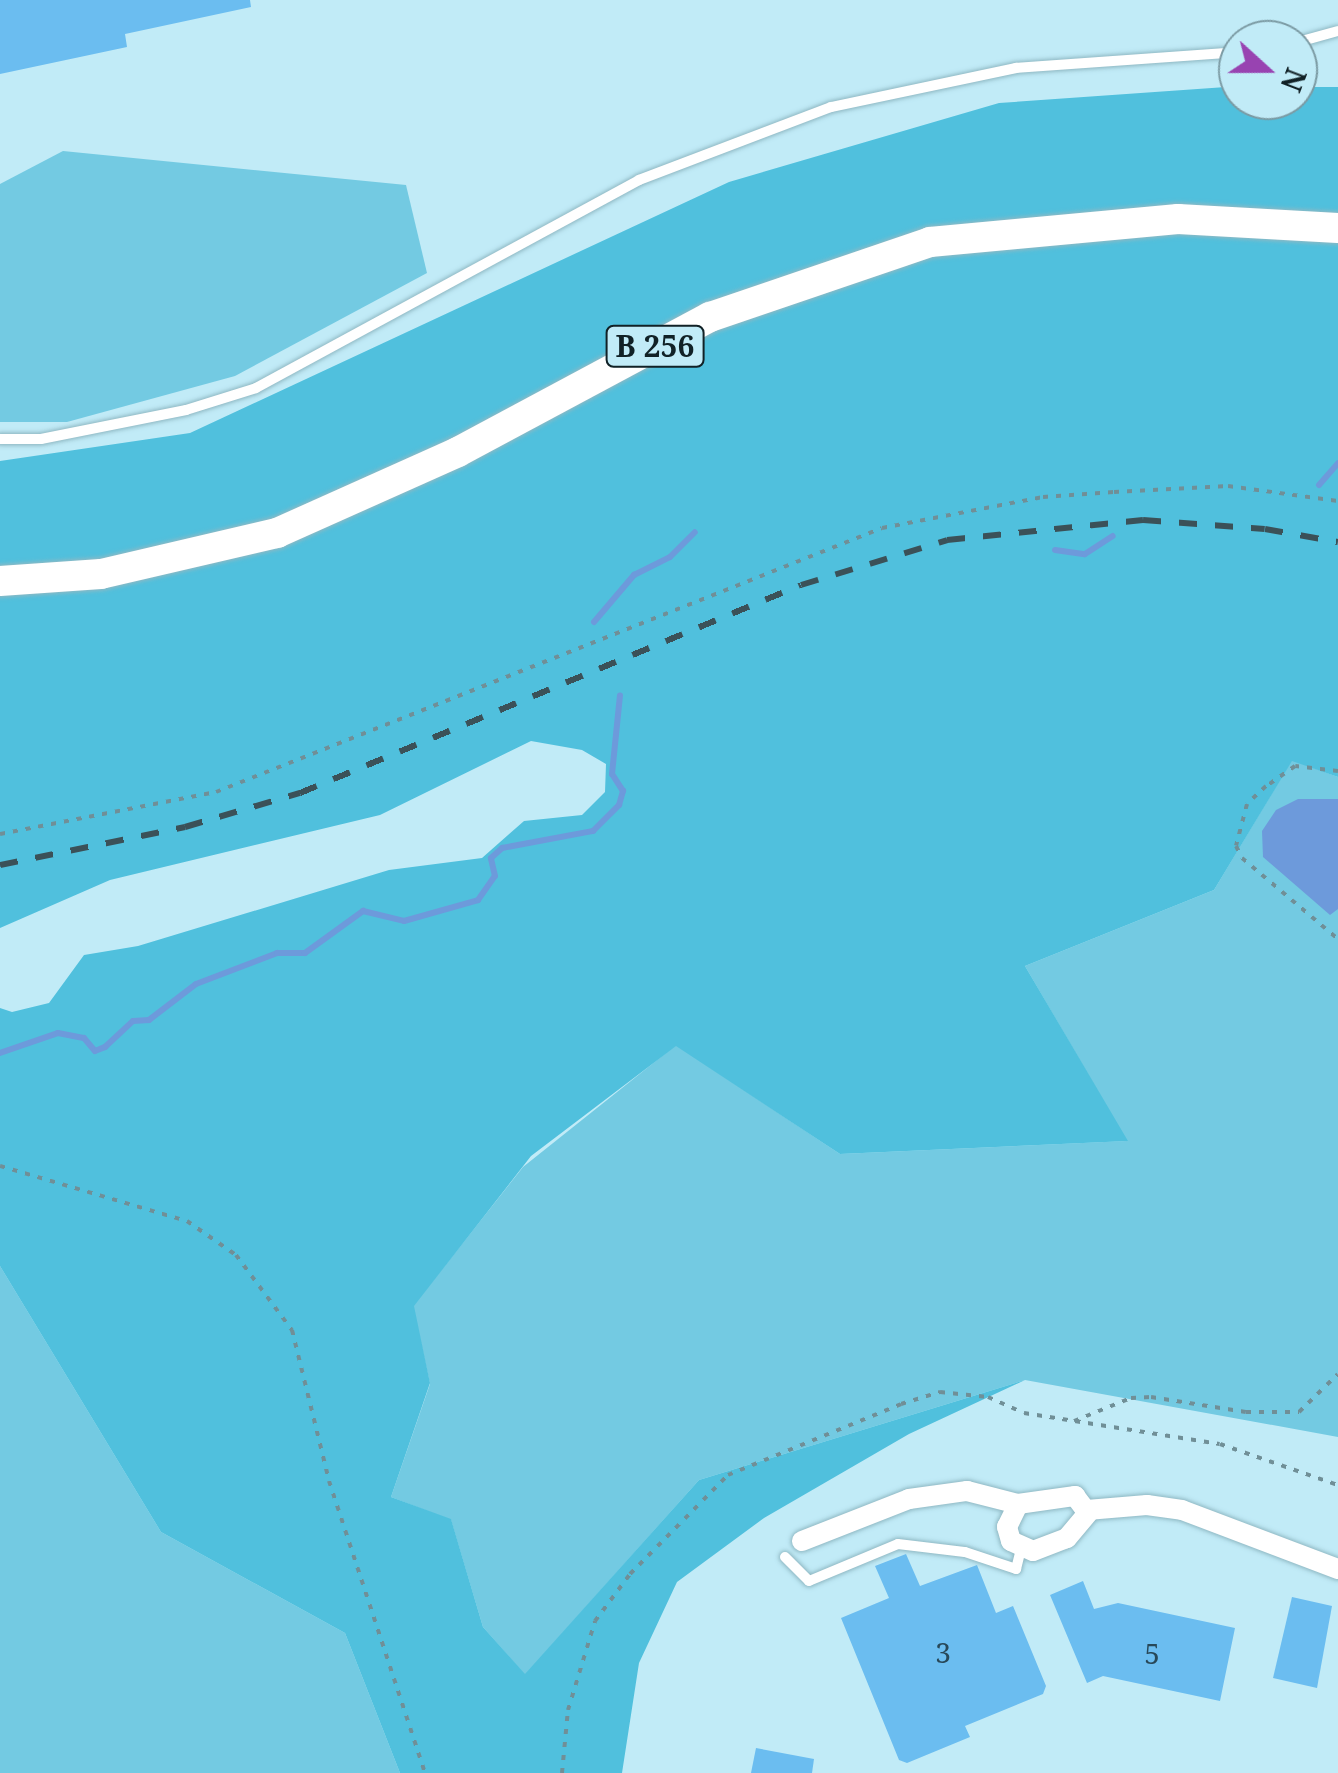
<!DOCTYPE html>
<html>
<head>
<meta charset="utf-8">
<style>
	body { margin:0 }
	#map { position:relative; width:1338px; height:1773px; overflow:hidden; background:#c1ebf7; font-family:"Noto Serif",serif }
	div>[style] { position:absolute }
	.green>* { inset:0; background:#73cae2 }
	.forest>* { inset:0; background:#50c0dd }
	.water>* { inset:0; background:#6d9adb }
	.stream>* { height:6px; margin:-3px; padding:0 3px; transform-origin:3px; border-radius:3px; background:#6d9adb }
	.building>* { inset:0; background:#6bbdf0 }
	.path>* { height:4px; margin-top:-2px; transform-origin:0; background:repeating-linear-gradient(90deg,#708f97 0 5px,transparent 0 13px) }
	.roads { filter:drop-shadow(0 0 2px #8fb8c3) drop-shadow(0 0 2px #8fb8c3) }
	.lane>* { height:10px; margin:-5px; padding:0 5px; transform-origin:5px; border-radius:5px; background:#fff }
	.street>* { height:20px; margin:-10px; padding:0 10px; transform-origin:10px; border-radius:10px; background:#fff }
	.primary>* { height:30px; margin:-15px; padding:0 15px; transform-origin:15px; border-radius:15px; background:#fff }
	.rail>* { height:6px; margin-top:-3px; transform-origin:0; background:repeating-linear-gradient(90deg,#3b5158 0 18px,transparent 0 36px) }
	span { translate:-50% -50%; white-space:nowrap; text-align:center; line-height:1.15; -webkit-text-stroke:10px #c1ebf7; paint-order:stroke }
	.number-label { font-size:28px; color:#284858 }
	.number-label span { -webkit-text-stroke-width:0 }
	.shield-label span { padding:2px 8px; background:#c1ebf7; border:2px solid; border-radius:8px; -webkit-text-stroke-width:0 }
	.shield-label { font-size:30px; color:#112126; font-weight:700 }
	.north { position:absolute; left:1218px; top:20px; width:100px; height:100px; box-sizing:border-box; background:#c1ebf7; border:2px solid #7b9aa3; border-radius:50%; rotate:111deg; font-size:28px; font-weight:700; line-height:40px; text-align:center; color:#112126 }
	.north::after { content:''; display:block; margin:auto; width:35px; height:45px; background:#9843b1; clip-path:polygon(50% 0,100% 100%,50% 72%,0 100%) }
</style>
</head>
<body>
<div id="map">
	<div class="green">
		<i style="clip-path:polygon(63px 151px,406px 185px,427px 273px,235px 376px,67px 422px,0 422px,0 184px)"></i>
		<i style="clip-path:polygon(1292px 760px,1338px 777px,1338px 1437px,1025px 1380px,699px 1480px,525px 1675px,483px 1627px,451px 1520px,391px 1497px,430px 1384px,413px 1306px,523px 1167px,676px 1045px,840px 1154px,1127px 1141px,1025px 966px,1214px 890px)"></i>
		<i style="clip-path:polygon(0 1266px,161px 1532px,345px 1633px,400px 1773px,0 1773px)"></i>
	</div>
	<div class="forest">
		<i style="clip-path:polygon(1226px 87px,1238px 87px,1238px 100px,1298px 100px,1298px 87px,1338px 87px,1338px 777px,1292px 761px,1214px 890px,1025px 966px,1128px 1141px,840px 1154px,676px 1046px,531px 1156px,414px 1306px,430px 1383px,391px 1497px,451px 1519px,483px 1627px,525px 1674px,699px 1480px,1025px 1380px,909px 1434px,764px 1518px,677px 1582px,639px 1663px,622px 1773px,400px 1773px,345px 1633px,161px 1532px,0 1266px,0 1008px,12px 1012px,49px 1003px,84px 955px,138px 946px,389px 870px,482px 858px,524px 821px,582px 815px,605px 792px,606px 764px,582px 750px,531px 741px,380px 815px,110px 880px,0 928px,0 461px,190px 433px,729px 182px,999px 103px)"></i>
	</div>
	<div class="water">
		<i style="clip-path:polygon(1298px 799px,1338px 799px,1338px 909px,1330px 915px,1263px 857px,1262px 831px,1276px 810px)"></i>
	</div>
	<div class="stream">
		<i style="left:1319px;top:485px;width:29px;rotate:-49deg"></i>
		<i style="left:1055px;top:550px;width:30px;rotate:8deg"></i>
		<i style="left:1085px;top:554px;width:33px;rotate:-33deg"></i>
		<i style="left:594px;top:622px;width:62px;rotate:-49.6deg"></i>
		<i style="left:634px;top:575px;width:40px;rotate:-26.6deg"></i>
		<i style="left:670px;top:557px;width:35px;rotate:-45deg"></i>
		<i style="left:0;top:1053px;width:61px;rotate:-19deg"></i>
		<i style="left:58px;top:1033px;width:26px;rotate:11deg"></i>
		<i style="left:84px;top:1038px;width:17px;rotate:50deg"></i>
		<i style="left:95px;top:1051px;width:11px;rotate:-22deg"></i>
		<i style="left:105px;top:1047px;width:38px;rotate:-43deg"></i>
		<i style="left:133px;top:1021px;width:16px;rotate:-4deg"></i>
		<i style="left:149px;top:1020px;width:59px;rotate:-37.5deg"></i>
		<i style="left:196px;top:984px;width:87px;rotate:-20.9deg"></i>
		<i style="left:277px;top:953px;width:28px"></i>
		<i style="left:305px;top:953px;width:72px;rotate:-35.9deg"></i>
		<i style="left:363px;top:911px;width:42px;rotate:13.7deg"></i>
		<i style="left:404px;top:921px;width:77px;rotate:-15.8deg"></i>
		<i style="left:478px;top:900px;width:29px;rotate:-55deg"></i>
		<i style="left:495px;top:876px;width:18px;rotate:-103deg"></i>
		<i style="left:491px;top:858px;width:15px;rotate:-42deg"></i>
		<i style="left:502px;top:848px;width:93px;rotate:-10.6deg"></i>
		<i style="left:593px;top:831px;width:37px;rotate:-45deg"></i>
		<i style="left:619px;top:805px;width:15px;rotate:-74deg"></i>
		<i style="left:623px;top:791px;width:20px;rotate:-123deg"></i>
		<i style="left:612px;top:774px;width:79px;rotate:-84.2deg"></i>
	</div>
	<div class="building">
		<i style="clip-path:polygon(0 0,250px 0,251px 7px,125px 34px,127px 47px,0 74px)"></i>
		<i style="clip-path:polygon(906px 1554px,920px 1586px,977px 1565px,996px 1613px,1013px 1606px,1046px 1686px,1043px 1694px,965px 1726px,970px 1737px,907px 1763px,899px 1760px,841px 1618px,889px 1598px,875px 1566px)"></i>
		<i style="clip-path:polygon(1083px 1581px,1094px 1609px,1118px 1603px,1235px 1628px,1220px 1701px,1103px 1676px,1087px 1683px,1050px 1595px)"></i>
		<i style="clip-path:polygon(1292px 1597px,1332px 1606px,1317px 1688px,1273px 1678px)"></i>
		<i style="clip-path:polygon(756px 1748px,814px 1759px,812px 1773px,751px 1773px)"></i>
	</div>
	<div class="path">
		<i style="left:1338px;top:771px;width:43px;rotate:-173.4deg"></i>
		<i style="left:1295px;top:766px;width:35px;rotate:145deg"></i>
		<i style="left:1266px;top:786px;width:26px;rotate:137deg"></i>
		<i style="left:1247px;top:804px;width:43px;rotate:104.7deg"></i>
		<i style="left:1236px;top:846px;width:13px;rotate:63deg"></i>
		<i style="left:1242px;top:858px;width:126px;rotate:40.2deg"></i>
		<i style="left:0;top:834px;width:220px;rotate:-11deg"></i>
		<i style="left:216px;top:792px;width:716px;rotate:-21.62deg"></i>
		<i style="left:882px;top:528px;width:164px;rotate:-10.9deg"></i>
		<i style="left:1043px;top:497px;width:71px;rotate:-4deg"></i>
		<i style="left:1114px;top:492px;width:114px;rotate:-3deg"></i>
		<i style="left:1228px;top:486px;width:111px;rotate:7.8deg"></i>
		<i style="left:0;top:1166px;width:195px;rotate:16.4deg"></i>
		<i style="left:187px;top:1221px;width:60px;rotate:34.8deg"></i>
		<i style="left:236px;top:1255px;width:94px;rotate:53.3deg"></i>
		<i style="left:292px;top:1330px;width:155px;rotate:76.2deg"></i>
		<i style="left:329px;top:1481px;width:307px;rotate:71.8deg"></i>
		<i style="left:1074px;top:1421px;width:61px;rotate:-22deg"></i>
		<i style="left:1131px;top:1398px;width:20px;rotate:-3deg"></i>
		<i style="left:1151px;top:1397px;width:96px;rotate:9deg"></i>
		<i style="left:1246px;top:1412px;width:53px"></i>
		<i style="left:1299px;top:1412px;width:54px;rotate:-44.3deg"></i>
		<i style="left:562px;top:1773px;width:63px;rotate:-84.6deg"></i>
		<i style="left:568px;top:1710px;width:93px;rotate:-73.1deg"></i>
		<i style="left:595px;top:1621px;width:59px;rotate:-53.3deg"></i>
		<i style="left:630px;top:1574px;width:139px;rotate:-45.3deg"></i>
		<i style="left:728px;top:1475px;width:187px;rotate:-22.3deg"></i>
		<i style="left:901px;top:1404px;width:41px;rotate:-17.1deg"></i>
		<i style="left:940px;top:1392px;width:48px;rotate:5.9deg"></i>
		<i style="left:988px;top:1397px;width:39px;rotate:24deg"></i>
		<i style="left:1024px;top:1413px;width:198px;rotate:9deg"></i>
		<i style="left:1220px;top:1444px;width:125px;rotate:19.2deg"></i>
	</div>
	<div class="roads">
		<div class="lane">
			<i style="left:1298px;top:42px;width:41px;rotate:-15.4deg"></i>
			<i style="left:0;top:439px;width:41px"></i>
			<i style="left:41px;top:439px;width:148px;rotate:-11.3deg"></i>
			<i style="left:186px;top:410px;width:73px;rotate:-17.4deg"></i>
			<i style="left:256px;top:388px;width:436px;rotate:-28.5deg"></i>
			<i style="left:639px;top:180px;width:205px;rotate:-20.8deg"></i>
			<i style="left:831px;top:107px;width:189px;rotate:-11.9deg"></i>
			<i style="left:1016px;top:68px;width:223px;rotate:-4.1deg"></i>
			<i style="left:785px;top:1557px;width:34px;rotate:45deg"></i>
			<i style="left:809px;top:1581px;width:96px;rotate:-22.6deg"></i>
			<i style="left:898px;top:1544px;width:67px;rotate:6.8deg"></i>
			<i style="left:965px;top:1552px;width:54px;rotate:18.4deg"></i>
			<i style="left:1016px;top:1569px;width:21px;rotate:-76deg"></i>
		</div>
		<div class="street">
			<i style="left:1075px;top:1496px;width:21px;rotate:53deg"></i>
			<i style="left:1088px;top:1513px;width:33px;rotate:130deg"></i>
			<i style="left:1067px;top:1538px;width:36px;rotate:159deg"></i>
			<i style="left:1033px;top:1551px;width:24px;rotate:-156deg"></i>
			<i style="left:1011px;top:1541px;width:15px;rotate:-106deg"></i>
			<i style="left:1007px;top:1527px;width:25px;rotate:-64deg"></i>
			<i style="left:1018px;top:1504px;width:58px;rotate:-8deg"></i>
			<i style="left:1087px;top:1510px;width:60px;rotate:-4.8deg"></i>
			<i style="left:1147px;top:1505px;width:35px;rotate:8deg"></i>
			<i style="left:1182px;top:1510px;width:167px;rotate:20.7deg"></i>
			<i style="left:802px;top:1541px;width:115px;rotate:-21.4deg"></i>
			<i style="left:909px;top:1499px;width:59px;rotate:-7.9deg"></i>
			<i style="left:967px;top:1491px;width:53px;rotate:14.3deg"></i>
		</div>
		<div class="primary">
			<i style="left:0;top:581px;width:101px;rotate:-4deg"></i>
			<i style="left:101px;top:574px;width:181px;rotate:-13.1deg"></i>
			<i style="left:277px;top:533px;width:198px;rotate:-24.1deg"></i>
			<i style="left:458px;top:452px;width:286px;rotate:-28.2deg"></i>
			<i style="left:710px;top:317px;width:232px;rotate:-18.8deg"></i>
			<i style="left:930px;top:242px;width:249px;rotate:-5.3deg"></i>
			<i style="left:1178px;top:219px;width:160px;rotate:3.2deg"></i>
		</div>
	</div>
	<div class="rail">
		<i style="left:0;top:865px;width:189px;rotate:-11.6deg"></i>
		<i style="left:185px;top:827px;width:120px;rotate:-16.5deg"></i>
		<i style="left:300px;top:793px;width:542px;rotate:-22.55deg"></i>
		<i style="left:801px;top:585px;width:153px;rotate:-17.1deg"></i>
		<i style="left:947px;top:540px;width:197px;rotate:-5.8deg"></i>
		<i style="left:1143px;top:520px;width:122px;rotate:4.2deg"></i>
		<i style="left:1265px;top:529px;width:74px;rotate:10.1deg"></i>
	</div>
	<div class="number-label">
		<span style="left:943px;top:1652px">3</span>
		<span style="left:1152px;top:1653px">5</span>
	</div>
	<div class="shield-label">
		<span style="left:655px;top:346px">B 256</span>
	</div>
	<div class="north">N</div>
</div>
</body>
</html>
